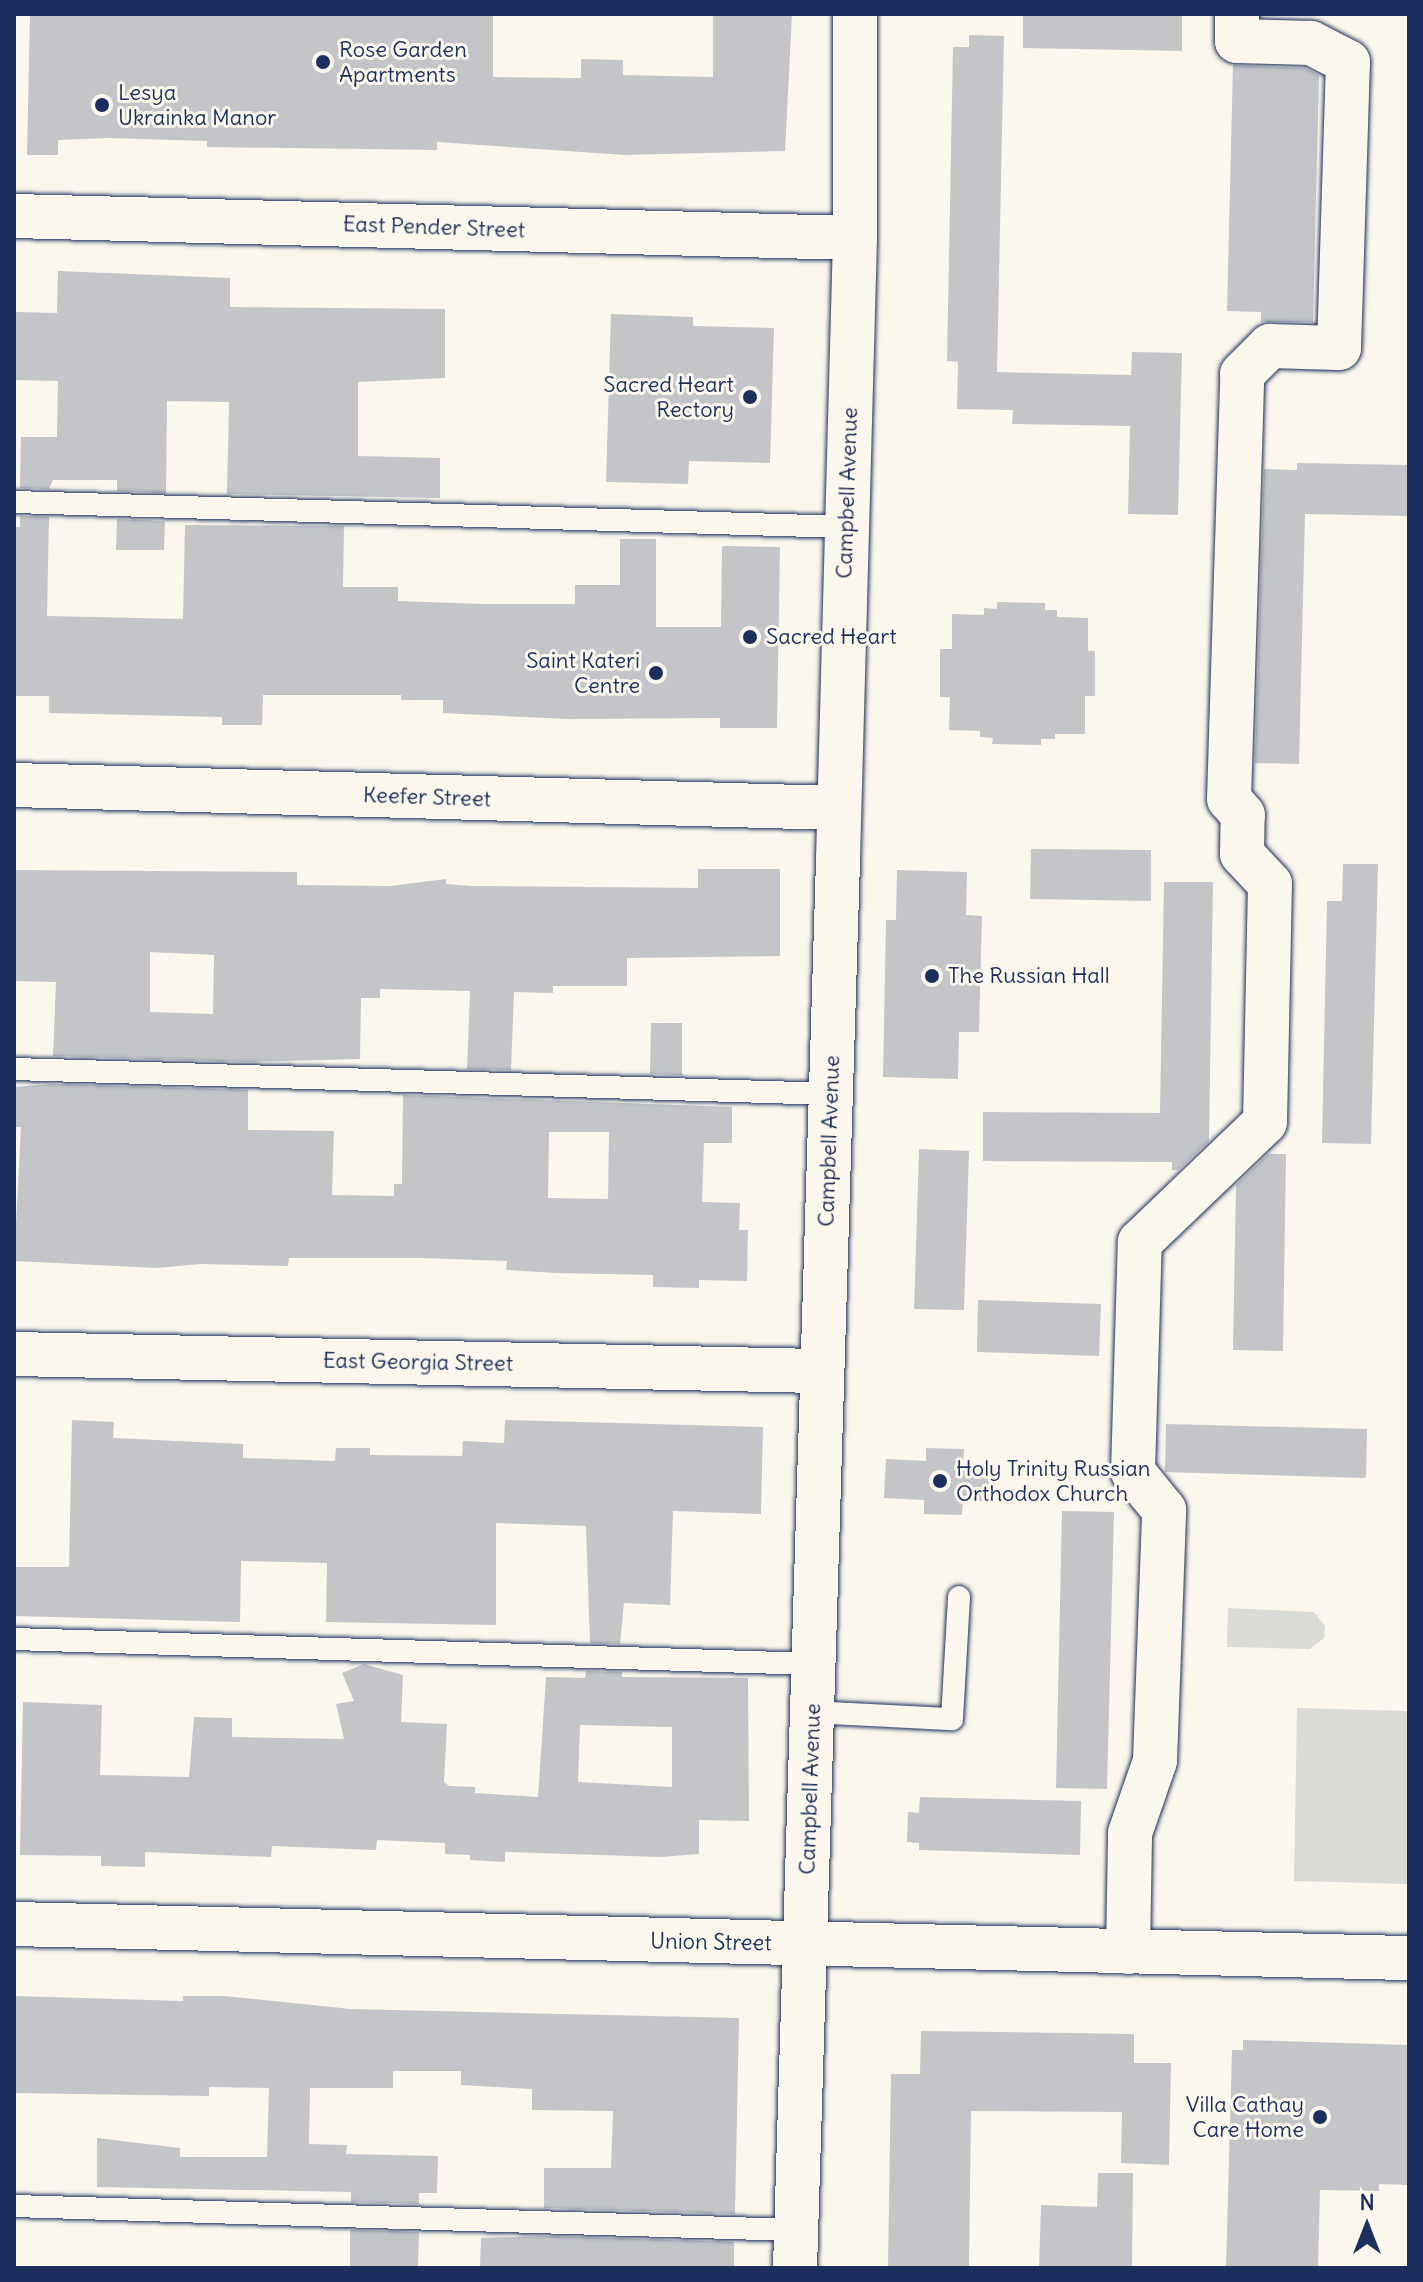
<!DOCTYPE html>
<html>
<head>
<meta charset="utf-8">
<style>
	body { margin:0 }
	#map { position:relative; width:1423px; height:2282px; overflow:hidden; background:#fbf7ec; font-family:Delius,sans-serif }
	div>[style] { position:absolute }
	.green>* { inset:0; background:#dadad7 }
	.building>* { inset:0; background:#c3c5c9 }
	.roads { filter:drop-shadow(0 0 2px #1b2f5e) drop-shadow(0 0 2px #1b2f5e) }
	.lane>* { height:22px; margin:-11px; padding:0 11px; transform-origin:11px; border-radius:11px; background:#fbf7ec }
	.street>* { height:44px; margin:-22px; padding:0 22px; transform-origin:22px; border-radius:22px; background:#fbf7ec }
	.dots>* { width:22px; height:22px; translate:-50% -50%; box-sizing:border-box; border:4px solid #fbf7ec; border-radius:50% }
	span { translate:-50% -50%; white-space:nowrap; text-align:center; line-height:1.15; -webkit-text-stroke:6px #fbf7ec; paint-order:stroke }
	.poi-label { font-size:22px; color:#1b2f5e }
	.left { translate:0 -50%; text-align:left }
	.right { translate:-100% -50%; text-align:right }
	.street-label { font-size:22px; color:#1b2f5e }
	.frame { position:absolute; inset:0; border:16px solid #1b2f5e; pointer-events:none }
	.north { position:absolute; left:1327px; top:2186px; width:80px; height:80px; -webkit-text-stroke:6px #fbf7ec; paint-order:stroke; rotate:0deg; font-size:22px; font-weight:700; line-height:32px; text-align:center; color:#1b2f5e }
	.north::after { content:''; display:block; margin:auto; width:28px; height:36px; background:#1b2f5e; clip-path:polygon(50% 0,100% 100%,50% 72%,0 100%) }
</style>
</head>
<body>
<div id="map">
	<div class="green">
		<i style="clip-path:polygon(1228px 1608px,1314px 1612px,1325px 1626px,1324px 1638px,1310px 1649px,1227px 1647px)"></i>
		<i style="clip-path:polygon(1297px 1708px,1409px 1711px,1407px 1884px,1294px 1881px)"></i>
	</div>
	<div class="building">
		<i style="clip-path:polygon(30px 14px,493px 14px,493px 77px,581px 78px,581px 59px,623px 60px,623px 75px,713px 77px,713px 14px,792px 14px,785px 151px,625px 155px,437px 142px,437px 150px,207px 147px,207px 141px,109px 138px,58px 140px,58px 155px,27px 155px)"></i>
		<i style="clip-path:polygon(1023px 14px,1182px 14px,1182px 51px,1023px 48px)"></i>
		<i style="clip-path:polygon(969px 35px,1004px 36px,997px 372px,1131px 375px,1132px 352px,1182px 353px,1178px 515px,1128px 514px,1130px 426px,1012px 424px,1013px 410px,957px 409px,958px 362px,947px 361px,953px 47px,969px 47px)"></i>
		<i style="clip-path:polygon(1233px 65px,1305px 68px,1319px 75px,1313px 322px,1261px 322px,1261px 312px,1227px 311px)"></i>
		<i style="clip-path:polygon(58px 271px,230px 278px,230px 307px,445px 309px,445px 378px,358px 382px,358px 456px,440px 458px,440px 498px,227px 494px,229px 402px,167px 401px,166px 493px,117px 491px,117px 480px,53px 480px,49px 489px,20px 488px,21px 437px,57px 437px,58px 381px,14px 380px,16px 312px,57px 313px)"></i>
		<i style="clip-path:polygon(611px 314px,693px 317px,693px 326px,774px 328px,770px 463px,689px 461px,688px 484px,606px 482px)"></i>
		<i style="clip-path:polygon(1297px 463px,1409px 465px,1409px 516px,1305px 514px,1299px 764px,1255px 763px,1264px 469px,1297px 470px)"></i>
		<i style="clip-path:polygon(20px 516px,49px 517px,47px 616px,183px 619px,185px 525px,344px 526px,343px 587px,398px 587px,398px 601px,483px 604px,575px 604px,575px 585px,620px 585px,620px 539px,656px 539px,656px 627px,721px 627px,722px 546px,780px 547px,777px 728px,720px 728px,720px 718px,567px 719px,443px 713px,443px 700px,401px 700px,401px 695px,263px 695px,262px 725px,222px 725px,222px 717px,49px 713px,49px 696px,14px 696px,14px 527px,20px 527px)"></i>
		<i style="clip-path:polygon(117px 519px,165px 521px,164px 550px,116px 550px)"></i>
		<i style="clip-path:polygon(997px 602px,1045px 603px,1045px 610px,1057px 610px,1057px 617px,1088px 618px,1088px 651px,1095px 651px,1095px 696px,1085px 696px,1085px 734px,1055px 734px,1055px 739px,1041px 739px,1041px 745px,992px 744px,993px 738px,980px 737px,980px 731px,949px 730px,950px 697px,940px 697px,940px 649px,952px 649px,952px 614px,984px 615px,984px 608px,997px 609px)"></i>
		<i style="clip-path:polygon(1031px 849px,1151px 850px,1151px 901px,1030px 899px)"></i>
		<i style="clip-path:polygon(1343px 864px,1378px 864px,1371px 1144px,1322px 1143px,1327px 901px,1342px 901px)"></i>
		<i style="clip-path:polygon(evenodd,698px 869px,780px 869px,780px 956px,627px 958px,627px 986px,553px 986px,553px 993px,514px 992px,511px 1070px,467px 1069px,470px 991px,380px 989px,380px 998px,361px 998px,360px 1059px,249px 1062px,53px 1056px,56px 982px,14px 981px,14px 870px,297px 872px,297px 885px,390px 886px,446px 879px,446px 884px,471px 886px,698px 888px,698px 869px,150px 952px,214px 955px,213px 1014px,150px 1012px,150px 952px)"></i>
		<i style="clip-path:polygon(897px 870px,967px 872px,966px 915px,982px 916px,979px 1032px,959px 1032px,958px 1079px,883px 1077px,886px 920px,896px 920px)"></i>
		<i style="clip-path:polygon(1164px 882px,1213px 882px,1209px 1141px,1178px 1170px,1172px 1170px,1172px 1162px,983px 1161px,983px 1112px,1160px 1113px)"></i>
		<i style="clip-path:polygon(651px 1023px,682px 1023px,682px 1075px,650px 1074px)"></i>
		<i style="clip-path:polygon(evenodd,52px 1084px,248px 1090px,248px 1130px,334px 1131px,332px 1195px,394px 1196px,394px 1184px,402px 1184px,403px 1095px,732px 1107px,732px 1143px,704px 1143px,702px 1202px,740px 1203px,739px 1230px,748px 1230px,747px 1281px,699px 1280px,699px 1288px,653px 1287px,653px 1275px,555px 1273px,506px 1270px,507px 1261px,421px 1258px,289px 1258px,288px 1266px,200px 1264px,157px 1268px,14px 1261px,21px 1127px,14px 1127px,14px 1087px,52px 1084px,549px 1132px,609px 1132px,608px 1199px,548px 1198px,549px 1132px)"></i>
		<i style="clip-path:polygon(919px 1149px,969px 1151px,964px 1310px,914px 1309px)"></i>
		<i style="clip-path:polygon(1268px 1154px,1286px 1154px,1283px 1351px,1233px 1350px,1236px 1185px)"></i>
		<i style="clip-path:polygon(978px 1300px,1101px 1304px,1099px 1356px,977px 1352px)"></i>
		<i style="clip-path:polygon(72px 1420px,114px 1422px,113px 1438px,243px 1444px,243px 1458px,335px 1461px,336px 1448px,370px 1448px,370px 1455px,462px 1456px,463px 1441px,504px 1443px,505px 1420px,763px 1427px,761px 1514px,673px 1511px,670px 1605px,624px 1603px,620px 1644px,590px 1643px,586px 1526px,496px 1523px,496px 1625px,326px 1622px,327px 1563px,241px 1561px,240px 1622px,14px 1616px,14px 1567px,69px 1567px)"></i>
		<i style="clip-path:polygon(1166px 1424px,1367px 1429px,1366px 1478px,1165px 1472px)"></i>
		<i style="clip-path:polygon(926px 1448px,964px 1449px,963px 1463px,995px 1464px,993px 1502px,963px 1500px,962px 1515px,924px 1514px,924px 1500px,884px 1498px,886px 1459px,926px 1461px)"></i>
		<i style="clip-path:polygon(1062px 1511px,1114px 1512px,1107px 1789px,1056px 1788px)"></i>
		<i style="clip-path:polygon(evenodd,364px 1664px,403px 1675px,401px 1722px,447px 1724px,444px 1782px,449px 1786px,475px 1787px,475px 1793px,538px 1797px,546px 1677px,585px 1678px,586px 1671px,622px 1672px,622px 1677px,748px 1678px,749px 1821px,699px 1820px,699px 1854px,661px 1857px,505px 1852px,505px 1862px,470px 1860px,470px 1855px,445px 1854px,445px 1843px,377px 1840px,376px 1850px,272px 1846px,271px 1857px,145px 1852px,145px 1867px,101px 1866px,101px 1856px,20px 1855px,23px 1702px,102px 1705px,100px 1775px,189px 1777px,194px 1717px,232px 1718px,232px 1737px,344px 1739px,336px 1704px,354px 1701px,342px 1673px,364px 1664px,580px 1725px,672px 1727px,672px 1787px,578px 1782px,580px 1725px)"></i>
		<i style="clip-path:polygon(920px 1797px,1081px 1801px,1080px 1855px,919px 1850px,919px 1843px,907px 1842px,908px 1812px,919px 1813px)"></i>
		<i style="clip-path:polygon(16px 1996px,183px 2001px,183px 1996px,224px 1996px,351px 2009px,739px 2018px,735px 2214px,544px 2208px,544px 2168px,611px 2168px,613px 2111px,532px 2110px,532px 2089px,461px 2085px,461px 2071px,393px 2071px,393px 2088px,310px 2088px,309px 2144px,347px 2145px,346px 2154px,438px 2156px,437px 2193px,419px 2193px,419px 2204px,351px 2202px,351px 2192px,97px 2187px,97px 2138px,180px 2148px,180px 2157px,267px 2157px,269px 2088px,209px 2087px,209px 2096px,14px 2093px)"></i>
		<i style="clip-path:polygon(921px 2031px,1134px 2034px,1134px 2063px,1171px 2063px,1169px 2165px,1121px 2163px,1122px 2112px,971px 2111px,969px 2268px,888px 2268px,891px 2074px,920px 2074px)"></i>
		<i style="clip-path:polygon(1243px 2040px,1409px 2045px,1409px 2185px,1379px 2184px,1379px 2191px,1320px 2190px,1318px 2268px,1226px 2268px,1232px 2050px,1243px 2050px)"></i>
		<i style="clip-path:polygon(1098px 2173px,1133px 2173px,1132px 2268px,1039px 2268px,1041px 2205px,1097px 2207px)"></i>
		<i style="clip-path:polygon(350px 2230px,419px 2232px,418px 2268px,350px 2268px)"></i>
		<i style="clip-path:polygon(544px 2236px,734px 2242px,734px 2268px,480px 2268px,481px 2238px)"></i>
	</div>
	<div class="roads">
		<div class="lane">
			<i style="left:14px;top:502px;width:831px;rotate:1.72deg"></i>
			<i style="left:14px;top:1069px;width:817px;rotate:1.75deg"></i>
			<i style="left:14px;top:1639px;width:800px;rotate:1.79deg"></i>
			<i style="left:812px;top:1712px;width:140px;rotate:2.9deg"></i>
			<i style="left:952px;top:1719px;width:122px;rotate:-86.7deg"></i>
			<i style="left:14px;top:2206px;width:782px;rotate:1.76deg"></i>
		</div>
		<div class="street">
			<i style="left:14px;top:216px;width:841px;rotate:1.5deg"></i>
			<i style="left:14px;top:785px;width:825px;rotate:1.6deg"></i>
			<i style="left:14px;top:1354px;width:808px;rotate:1.21deg"></i>
			<i style="left:14px;top:1924px;width:1395px;rotate:1.4deg"></i>
			<i style="left:1128px;top:1952px;width:119px;rotate:-89deg"></i>
			<i style="left:1130px;top:1833px;width:76px;rotate:-70.9deg"></i>
			<i style="left:1155px;top:1761px;width:251px;rotate:-87.9deg"></i>
			<i style="left:1164px;top:1510px;width:49px;rotate:-129.2deg"></i>
			<i style="left:1133px;top:1472px;width:230px;rotate:-88.3deg"></i>
			<i style="left:1140px;top:1242px;width:173px;rotate:-43.8deg"></i>
			<i style="left:1265px;top:1122px;width:238px;rotate:-88.8deg"></i>
			<i style="left:1270px;top:884px;width:41px;rotate:-133deg"></i>
			<i style="left:1242px;top:854px;width:39px;rotate:-89deg"></i>
			<i style="left:1243px;top:815px;width:21px;rotate:-131deg"></i>
			<i style="left:1229px;top:799px;width:425px;rotate:-88.2deg"></i>
			<i style="left:1242px;top:374px;width:40px;rotate:-45deg"></i>
			<i style="left:1270px;top:346px;width:69px;rotate:1.7deg"></i>
			<i style="left:1339px;top:348px;width:286px;rotate:-88.2deg"></i>
			<i style="left:1348px;top:62px;width:42px;rotate:-152.8deg"></i>
			<i style="left:1311px;top:43px;width:74px;rotate:-178.5deg"></i>
			<i style="left:1237px;top:41px;width:27px;rotate:-90deg"></i>
			<i style="left:795px;top:2268px;width:1410px;rotate:-88.25deg"></i>
			<i style="left:838px;top:859px;width:621px;rotate:-88.43deg"></i>
			<i style="left:855px;top:238px;width:224px;rotate:-90deg"></i>
		</div>
	</div>
	<div class="dots">
		<i style="left:323px;top:62px;background:#1b2f5e"></i>
		<i style="left:102px;top:105px;background:#1b2f5e"></i>
		<i style="left:750px;top:397px;background:#1b2f5e"></i>
		<i style="left:750px;top:637px;background:#1b2f5e"></i>
		<i style="left:656px;top:673px;background:#1b2f5e"></i>
		<i style="left:932px;top:976px;background:#1b2f5e"></i>
		<i style="left:940px;top:1481px;background:#1b2f5e"></i>
		<i style="left:1320px;top:2117px;background:#1b2f5e"></i>
	</div>
	<div class="poi-label">
		<span class="left" style="left:339px;top:62px">Rose Garden<br>Apartments</span>
		<span class="left" style="left:118px;top:105px">Lesya<br>Ukrainka Manor</span>
		<span class="right" style="left:734px;top:397px">Sacred Heart<br>Rectory</span>
		<span class="left" style="left:766px;top:637px">Sacred Heart</span>
		<span class="right" style="left:640px;top:673px">Saint Kateri<br>Centre</span>
		<span class="left" style="left:948px;top:976px">The Russian Hall</span>
		<span class="left" style="left:956px;top:1481px">Holy Trinity Russian<br>Orthodox Church</span>
		<span class="right" style="left:1304px;top:2117px">Villa Cathay<br>Care Home</span>
	</div>
	<div class="street-label">
		<span style="left:434px;top:227px;rotate:2deg">East Pender Street</span>
		<span style="left:847px;top:493px;rotate:-88deg">Campbell Avenue</span>
		<span style="left:427px;top:797px;rotate:2deg">Keefer Street</span>
		<span style="left:829px;top:1141px;rotate:-88deg">Campbell Avenue</span>
		<span style="left:418px;top:1362px;rotate:1deg">East Georgia Street</span>
		<span style="left:810px;top:1789px;rotate:-88deg">Campbell Avenue</span>
		<span style="left:711px;top:1942px;rotate:1deg">Union Street</span>
	</div>
	<div class="frame"></div>
	<div class="north">N</div>
</div>
</body>
</html>
